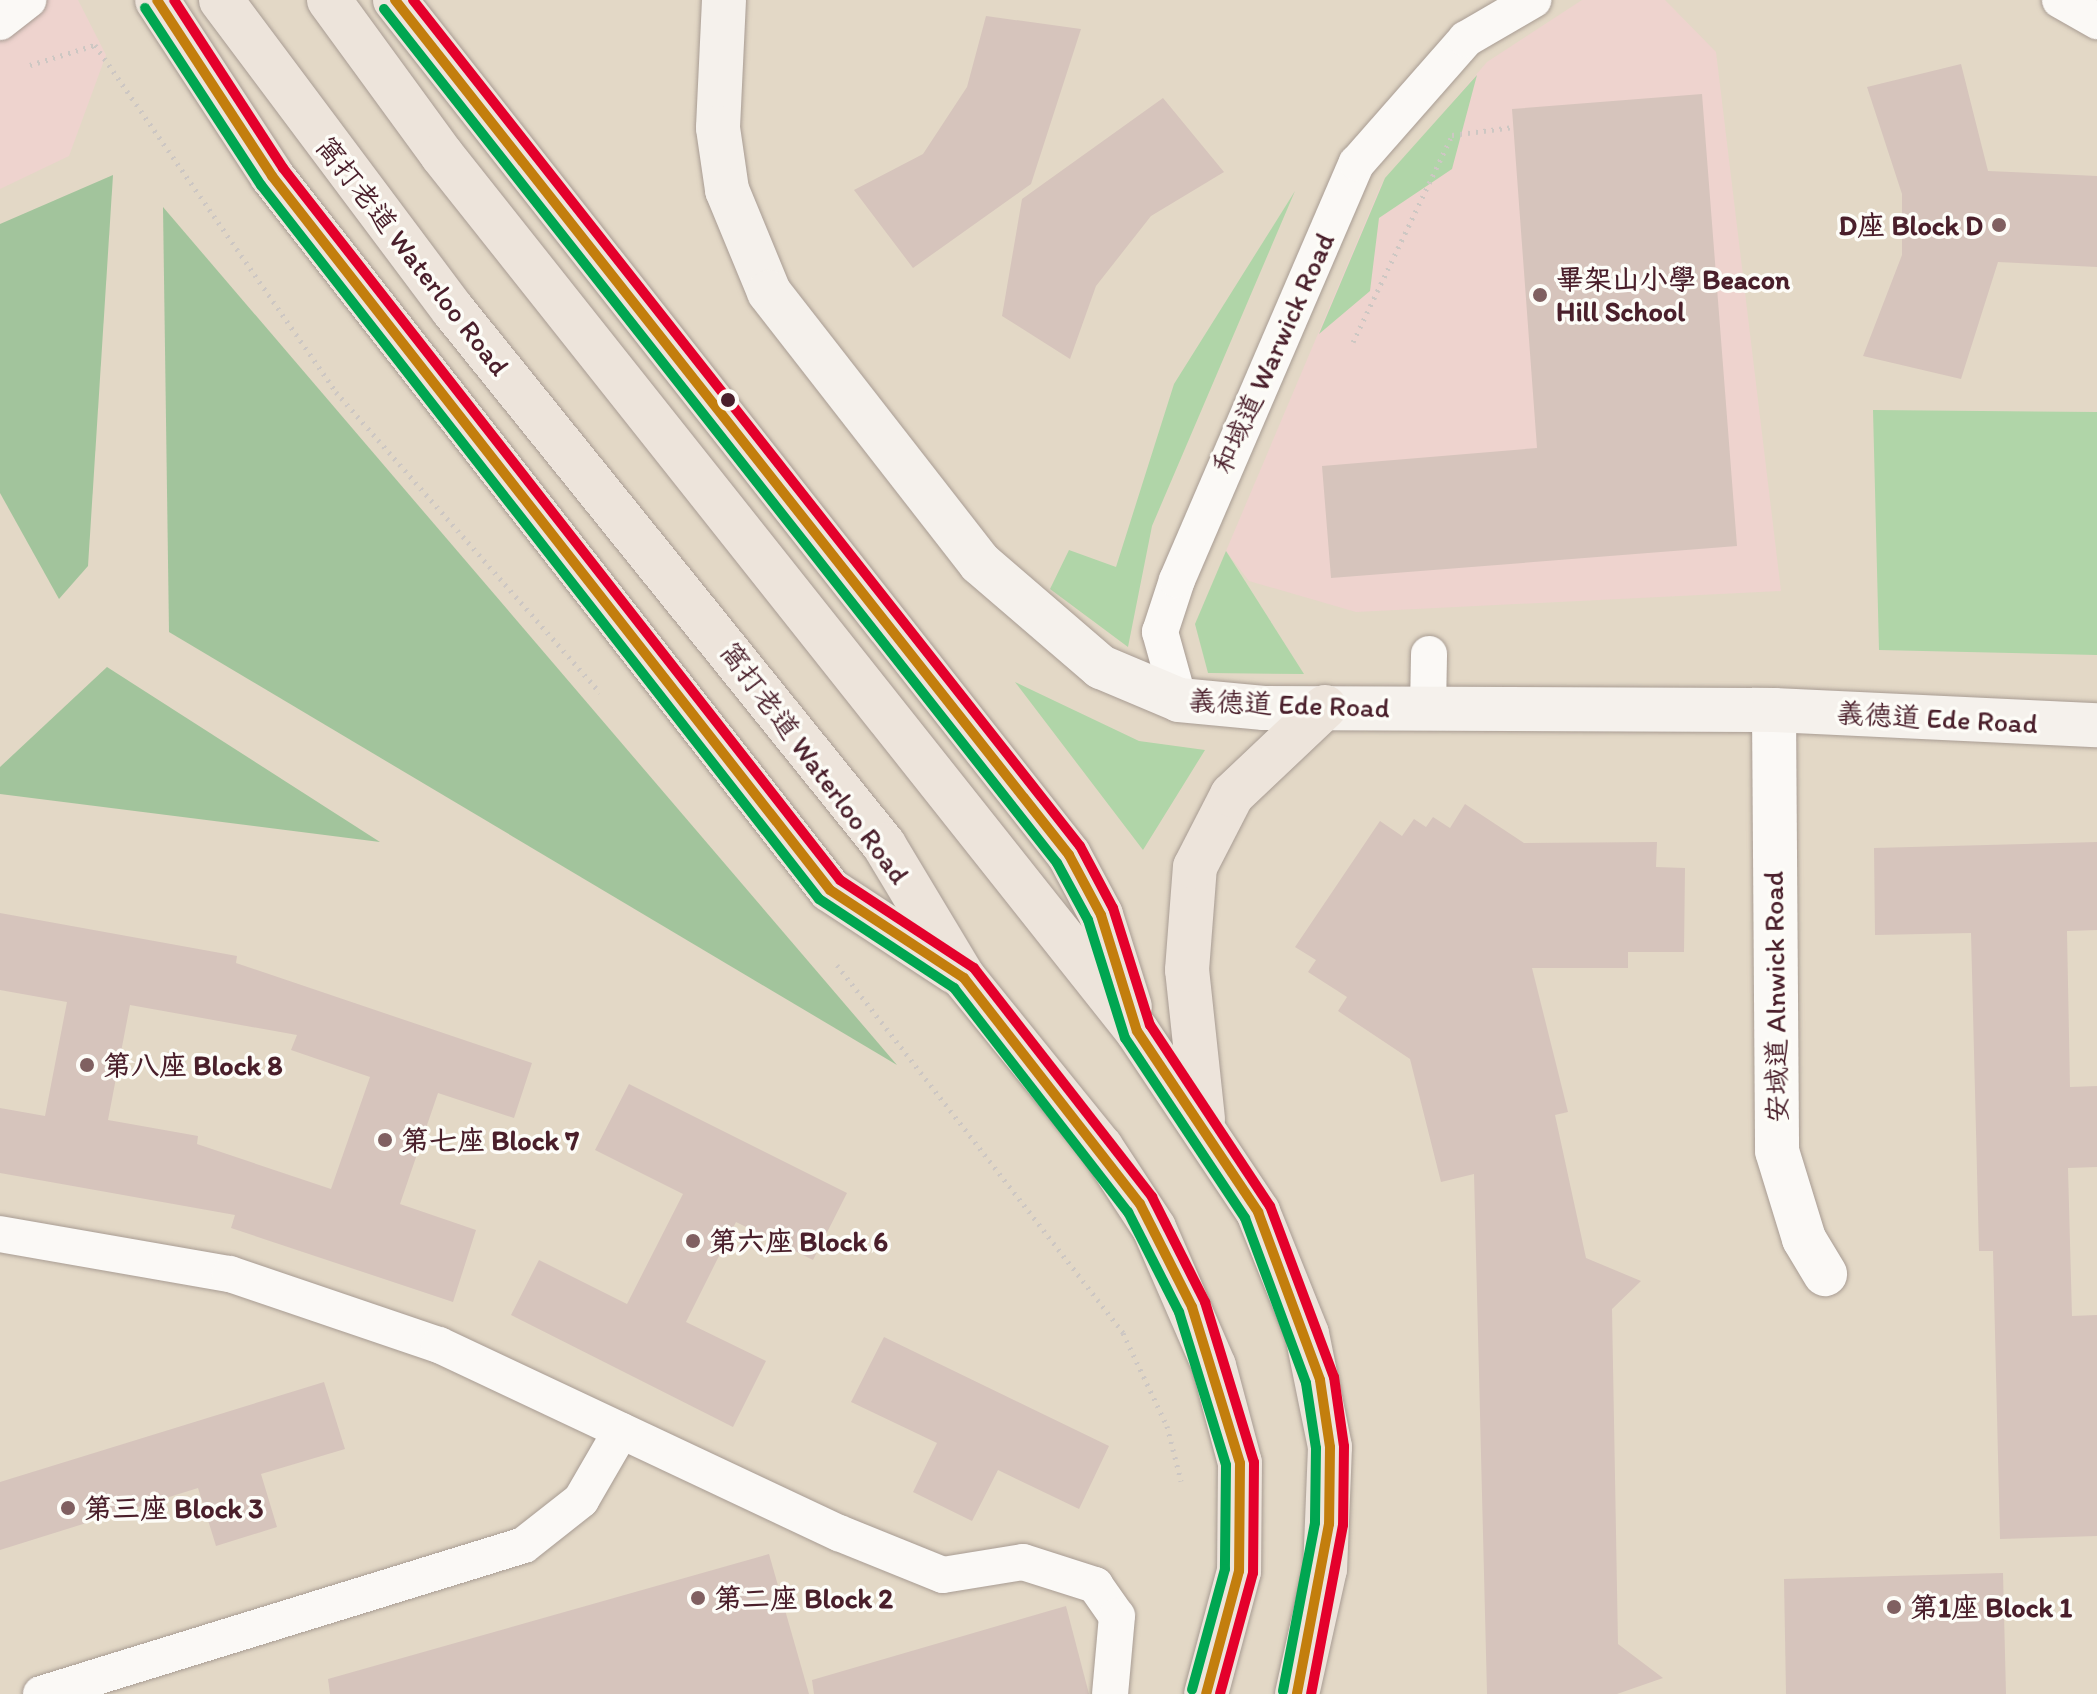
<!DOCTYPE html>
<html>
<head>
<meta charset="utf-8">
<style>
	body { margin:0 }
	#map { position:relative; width:2097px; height:1694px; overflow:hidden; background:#e3d8c6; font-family:Itim,"LXGW WenKai TC",sans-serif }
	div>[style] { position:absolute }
	.built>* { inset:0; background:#eed3ce }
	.green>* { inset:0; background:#b0d5a8 }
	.forest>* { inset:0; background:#a2c49c }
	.building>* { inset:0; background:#d6c4bc }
	.path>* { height:5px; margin-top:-2.5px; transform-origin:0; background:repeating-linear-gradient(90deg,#cdc7c3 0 2px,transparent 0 8px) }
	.roads { filter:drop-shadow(0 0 2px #a89c93) drop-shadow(0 0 2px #a89c93) }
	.lane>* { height:36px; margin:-18px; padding:0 18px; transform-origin:18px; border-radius:18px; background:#fbf9f6 }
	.street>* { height:44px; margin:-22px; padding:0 22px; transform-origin:22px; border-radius:22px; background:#fbf9f6 }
	.secondary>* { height:44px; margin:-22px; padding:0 22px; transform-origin:22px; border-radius:22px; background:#f5f1ec }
	.highway>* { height:44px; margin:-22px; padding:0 22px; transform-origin:22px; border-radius:22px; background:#ede4db }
	.bus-1>* { height:10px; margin:-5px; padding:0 5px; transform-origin:5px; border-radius:5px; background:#c37e0d }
	.bus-2>* { height:10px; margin:-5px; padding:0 5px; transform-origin:5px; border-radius:5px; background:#00a651 }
	.bus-3>* { height:10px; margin:-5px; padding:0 5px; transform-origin:5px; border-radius:5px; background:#e4002b }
	.dots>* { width:22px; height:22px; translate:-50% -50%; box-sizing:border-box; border:4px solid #fdfcf7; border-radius:50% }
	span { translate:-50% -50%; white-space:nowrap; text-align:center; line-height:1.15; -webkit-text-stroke:7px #fdfcf7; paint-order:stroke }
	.poi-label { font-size:28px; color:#4a1f2b; font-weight:700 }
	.right { translate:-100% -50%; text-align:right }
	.left { translate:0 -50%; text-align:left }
	.street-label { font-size:28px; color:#4a1f2b }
</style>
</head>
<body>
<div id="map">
	<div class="built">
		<i style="clip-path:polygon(0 0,78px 0,106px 55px,69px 156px,0 189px)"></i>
		<i style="clip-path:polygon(1582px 0,1665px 0,1716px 52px,1781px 591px,1356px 612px,1249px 581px,1226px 551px,1381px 185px,1487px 62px)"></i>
	</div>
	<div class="green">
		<i style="clip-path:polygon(1477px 75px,1452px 169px,1379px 218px,1370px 291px,1319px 334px,1385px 178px)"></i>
		<i style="clip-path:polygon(1295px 191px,1152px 526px,1128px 647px,1050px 589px,1069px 550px,1116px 567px,1174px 384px)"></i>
		<i style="clip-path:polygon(1873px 410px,2097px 412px,2097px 655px,1879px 650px)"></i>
		<i style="clip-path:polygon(1226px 551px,1304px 674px,1208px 673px,1195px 624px)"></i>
		<i style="clip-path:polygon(1015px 682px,1139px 741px,1205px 750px,1143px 850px)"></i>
	</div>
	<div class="forest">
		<i style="clip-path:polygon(113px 175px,88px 566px,59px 599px,0 493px,0 224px)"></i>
		<i style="clip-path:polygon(163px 207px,897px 1065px,169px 632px)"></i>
		<i style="clip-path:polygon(107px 667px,380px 842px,0 794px,0 767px)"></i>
	</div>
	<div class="building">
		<i style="clip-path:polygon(986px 16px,1081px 29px,1031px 184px,913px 268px,854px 190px,923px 154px,967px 87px)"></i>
		<i style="clip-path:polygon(1961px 64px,1988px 171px,2097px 176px,2097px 267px,1998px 262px,1961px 379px,1863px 356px,1902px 255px,1902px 194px,1867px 87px)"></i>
		<i style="clip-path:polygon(1702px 94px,1737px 546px,1331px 578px,1322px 466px,1537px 448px,1512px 109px)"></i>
		<i style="clip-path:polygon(1163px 98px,1224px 172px,1151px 216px,1096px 286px,1070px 359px,1002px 316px,1022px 199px)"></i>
		<i style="clip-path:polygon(1465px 804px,1524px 843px,1657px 842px,1656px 867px,1685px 868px,1684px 952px,1628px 952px,1628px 968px,1532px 968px,1568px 1112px,1555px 1115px,1586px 1258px,1641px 1281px,1612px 1309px,1618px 1644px,1663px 1678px,1617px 1694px,1487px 1694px,1474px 1174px,1441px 1182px,1410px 1059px,1338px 1011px,1347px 997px,1308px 972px,1316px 960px,1295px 947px,1380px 821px,1402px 836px,1414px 819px,1426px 827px,1433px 817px,1450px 828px)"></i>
		<i style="clip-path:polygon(2097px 842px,2097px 930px,2067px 931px,2070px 1087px,2097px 1086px,2097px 1167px,2068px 1168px,2072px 1316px,2097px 1315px,2097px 1536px,2000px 1539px,1993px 1251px,1979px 1251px,1971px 933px,1875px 935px,1874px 848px)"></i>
		<i style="clip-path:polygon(evenodd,0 913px,237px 956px,236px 963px,532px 1063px,514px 1118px,438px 1093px,400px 1204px,476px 1230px,453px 1302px,231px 1228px,235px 1215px,0 1173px,0 1108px,45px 1116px,67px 1002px,0 990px,0 913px,130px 1005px,297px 1035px,291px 1050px,370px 1077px,331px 1189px,197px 1144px,198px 1136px,108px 1120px,130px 1005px)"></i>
		<i style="clip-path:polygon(629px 1084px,847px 1193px,813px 1260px,736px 1222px,686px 1322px,766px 1361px,733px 1427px,511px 1315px,539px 1260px,627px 1304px,683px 1194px,595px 1150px)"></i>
		<i style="clip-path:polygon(884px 1337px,1109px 1446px,1079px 1509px,998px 1470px,972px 1521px,913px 1492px,937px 1443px,851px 1402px)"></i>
		<i style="clip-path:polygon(324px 1382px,345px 1449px,261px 1474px,277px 1527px,216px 1546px,198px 1488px,0 1550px,0 1482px)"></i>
		<i style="clip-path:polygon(769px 1554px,809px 1694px,330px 1694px,328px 1679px)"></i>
		<i style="clip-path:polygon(2003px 1573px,2006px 1694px,1786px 1694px,1784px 1579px)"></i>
		<i style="clip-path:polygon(1066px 1606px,1089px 1694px,814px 1694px,812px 1680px)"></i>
	</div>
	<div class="path">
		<i style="left:30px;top:65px;width:68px;rotate:-17.1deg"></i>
		<i style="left:95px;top:45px;width:422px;rotate:55.2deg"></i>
		<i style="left:336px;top:392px;width:400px;rotate:48.7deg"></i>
		<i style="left:1353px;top:342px;width:229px;rotate:-64.4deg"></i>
		<i style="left:1452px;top:135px;width:62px;rotate:-7.5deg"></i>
		<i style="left:837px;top:965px;width:466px;rotate:52.1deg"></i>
		<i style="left:1123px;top:1333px;width:103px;rotate:64.7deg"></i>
		<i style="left:1167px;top:1426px;width:57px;rotate:75.7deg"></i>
	</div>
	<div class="roads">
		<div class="lane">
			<i style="left:2060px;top:0;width:43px;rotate:29.6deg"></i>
			<i style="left:0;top:22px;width:36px;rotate:-38deg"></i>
			<i style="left:1179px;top:700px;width:71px;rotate:-105.6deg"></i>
			<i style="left:1160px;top:632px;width:55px;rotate:-71.9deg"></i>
			<i style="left:1177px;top:580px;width:454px;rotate:-66.7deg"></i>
			<i style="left:1357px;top:163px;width:165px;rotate:-48.7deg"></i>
			<i style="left:1466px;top:39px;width:78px;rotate:-30.2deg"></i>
			<i style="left:1428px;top:708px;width:54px;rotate:-88.9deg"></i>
			<i style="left:0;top:1234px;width:233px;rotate:9.9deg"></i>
			<i style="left:230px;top:1274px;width:221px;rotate:18.8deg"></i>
			<i style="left:439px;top:1345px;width:442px;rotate:25.2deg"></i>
			<i style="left:839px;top:1533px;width:112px;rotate:22deg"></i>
			<i style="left:943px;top:1575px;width:81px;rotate:-9.2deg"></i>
			<i style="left:1023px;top:1562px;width:76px;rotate:17.7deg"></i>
			<i style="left:1095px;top:1585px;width:38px;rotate:55deg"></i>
			<i style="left:1117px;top:1616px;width:78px;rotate:95.1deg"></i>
			<i style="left:41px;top:1694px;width:505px;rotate:-17.14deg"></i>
			<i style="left:524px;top:1545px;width:73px;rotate:-38.3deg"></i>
			<i style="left:581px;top:1500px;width:80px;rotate:-59.9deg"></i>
		</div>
		<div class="street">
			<i style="left:1774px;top:710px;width:441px;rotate:89.6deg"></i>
			<i style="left:1777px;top:1151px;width:92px;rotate:72.9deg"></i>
			<i style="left:1804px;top:1239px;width:41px;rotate:59deg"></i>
		</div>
		<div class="secondary">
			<i style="left:724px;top:0;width:128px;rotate:92.7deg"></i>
			<i style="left:718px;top:128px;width:63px;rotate:81.7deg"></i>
			<i style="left:727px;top:190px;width:110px;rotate:67.6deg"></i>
			<i style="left:769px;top:292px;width:343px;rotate:52.1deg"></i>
			<i style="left:980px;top:563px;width:160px;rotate:40.7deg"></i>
			<i style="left:1101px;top:667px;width:85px;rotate:22.9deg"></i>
			<i style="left:1179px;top:700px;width:85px;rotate:5.4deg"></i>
			<i style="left:1264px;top:708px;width:510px;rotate:0.22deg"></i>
			<i style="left:1774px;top:710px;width:323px;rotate:2.7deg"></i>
		</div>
		<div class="highway">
			<i style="left:157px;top:0;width:210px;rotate:56.8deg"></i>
			<i style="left:272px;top:176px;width:906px;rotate:51.99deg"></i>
			<i style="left:830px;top:890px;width:149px;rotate:33.3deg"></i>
			<i style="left:221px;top:0;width:387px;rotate:53.2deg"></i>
			<i style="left:453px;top:310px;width:687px;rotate:51.14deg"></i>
			<i style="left:884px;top:845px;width:155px;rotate:59deg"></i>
			<i style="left:964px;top:978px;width:218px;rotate:51deg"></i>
			<i style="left:1101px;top:1147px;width:97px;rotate:56.8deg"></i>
			<i style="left:1154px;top:1228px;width:150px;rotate:66.5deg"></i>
			<i style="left:1214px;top:1366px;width:100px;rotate:75deg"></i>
			<i style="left:1240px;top:1463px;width:108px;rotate:90.5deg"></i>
			<i style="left:1239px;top:1571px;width:127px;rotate:105deg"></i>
			<i style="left:329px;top:0;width:192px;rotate:53.9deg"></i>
			<i style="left:442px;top:155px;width:1118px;rotate:51.57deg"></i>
			<i style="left:1137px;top:1031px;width:218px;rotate:56.2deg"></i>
			<i style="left:1258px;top:1212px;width:131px;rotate:68.1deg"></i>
			<i style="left:1307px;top:1334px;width:115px;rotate:78.5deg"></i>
			<i style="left:1330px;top:1447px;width:122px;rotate:92.3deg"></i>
			<i style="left:1325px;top:1569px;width:128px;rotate:102.6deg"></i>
			<i style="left:395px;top:0;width:1089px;rotate:51.75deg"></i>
			<i style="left:1069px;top:855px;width:68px;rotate:61.9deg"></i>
			<i style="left:1101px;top:915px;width:96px;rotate:72.5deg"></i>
			<i style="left:1203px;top:1119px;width:150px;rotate:-96.1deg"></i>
			<i style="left:1187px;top:970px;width:103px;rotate:-85.6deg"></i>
			<i style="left:1195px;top:867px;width:81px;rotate:-62.8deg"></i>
			<i style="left:1232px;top:795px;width:128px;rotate:-43.4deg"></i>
		</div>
	</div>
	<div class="bus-1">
		<i style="left:157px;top:0;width:210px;rotate:56.8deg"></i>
		<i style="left:272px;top:176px;width:906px;rotate:51.99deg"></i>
		<i style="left:830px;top:890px;width:160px;rotate:33.3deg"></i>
		<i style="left:964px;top:978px;width:286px;rotate:52.1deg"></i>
		<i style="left:1140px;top:1204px;width:115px;rotate:63.2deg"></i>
		<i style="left:1192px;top:1307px;width:163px;rotate:72.9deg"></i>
		<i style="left:1240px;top:1463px;width:108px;rotate:90.5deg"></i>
		<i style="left:1239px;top:1571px;width:127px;rotate:105deg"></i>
		<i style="left:395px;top:0;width:1089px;rotate:51.75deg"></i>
		<i style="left:1069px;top:855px;width:68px;rotate:61.9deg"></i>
		<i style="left:1101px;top:915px;width:121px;rotate:72.8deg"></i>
		<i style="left:1137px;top:1031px;width:218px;rotate:56.2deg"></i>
		<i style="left:1258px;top:1212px;width:179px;rotate:69.7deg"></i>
		<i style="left:1320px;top:1380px;width:68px;rotate:81.5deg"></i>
		<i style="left:1330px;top:1447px;width:77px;rotate:90.7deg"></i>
		<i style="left:1329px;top:1524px;width:173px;rotate:100.7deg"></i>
	</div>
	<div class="bus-2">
		<i style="left:145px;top:8px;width:212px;rotate:56.8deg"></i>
		<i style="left:261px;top:185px;width:906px;rotate:51.99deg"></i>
		<i style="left:819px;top:899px;width:162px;rotate:33.4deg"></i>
		<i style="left:954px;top:988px;width:284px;rotate:52.2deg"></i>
		<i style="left:1128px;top:1212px;width:112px;rotate:63deg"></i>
		<i style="left:1179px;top:1312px;width:160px;rotate:72.9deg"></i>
		<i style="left:1226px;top:1465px;width:104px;rotate:90.6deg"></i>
		<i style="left:1225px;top:1569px;width:125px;rotate:105.3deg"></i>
		<i style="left:384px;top:9px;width:1087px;rotate:51.76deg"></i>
		<i style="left:1057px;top:863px;width:65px;rotate:61.5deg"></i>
		<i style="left:1088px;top:920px;width:124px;rotate:72.6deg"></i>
		<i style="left:1125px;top:1038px;width:216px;rotate:56.3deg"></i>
		<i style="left:1245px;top:1218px;width:176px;rotate:69.7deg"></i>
		<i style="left:1306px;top:1383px;width:66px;rotate:81.3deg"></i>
		<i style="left:1316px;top:1448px;width:75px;rotate:90.8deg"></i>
		<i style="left:1315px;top:1523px;width:171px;rotate:100.8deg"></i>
	</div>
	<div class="bus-3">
		<i style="left:174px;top:0;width:200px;rotate:57deg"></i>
		<i style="left:283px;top:168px;width:904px;rotate:51.96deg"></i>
		<i style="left:840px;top:880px;width:160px;rotate:33.3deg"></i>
		<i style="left:974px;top:968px;width:290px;rotate:52.1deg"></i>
		<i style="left:1152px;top:1197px;width:118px;rotate:63.2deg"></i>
		<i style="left:1205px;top:1302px;width:167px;rotate:73deg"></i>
		<i style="left:1254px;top:1462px;width:111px;rotate:90.5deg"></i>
		<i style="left:1253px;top:1573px;width:125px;rotate:105.3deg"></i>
		<i style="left:413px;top:0;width:1077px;rotate:51.75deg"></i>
		<i style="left:1080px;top:846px;width:70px;rotate:62deg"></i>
		<i style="left:1113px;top:908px;width:123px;rotate:72.5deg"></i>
		<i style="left:1150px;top:1025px;width:217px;rotate:56.5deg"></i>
		<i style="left:1270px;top:1206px;width:183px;rotate:69.5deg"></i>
		<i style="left:1334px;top:1377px;width:70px;rotate:81.8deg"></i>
		<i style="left:1344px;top:1446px;width:79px;rotate:90.7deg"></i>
		<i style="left:1343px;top:1525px;width:172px;rotate:100.7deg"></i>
	</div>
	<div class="dots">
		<i style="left:1999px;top:225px;background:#806061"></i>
		<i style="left:1540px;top:295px;background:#806061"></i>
		<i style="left:728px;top:400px;background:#4a1f2b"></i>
		<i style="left:87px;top:1065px;background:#806061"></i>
		<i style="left:385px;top:1140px;background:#806061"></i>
		<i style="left:693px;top:1241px;background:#806061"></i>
		<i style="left:68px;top:1508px;background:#806061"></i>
		<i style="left:698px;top:1598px;background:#806061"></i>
		<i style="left:1894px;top:1607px;background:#806061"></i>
	</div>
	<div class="poi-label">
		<span class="right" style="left:1983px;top:225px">D座 Block D</span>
		<span class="left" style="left:1556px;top:295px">畢架山小學 Beacon<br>Hill School</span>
		<span class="left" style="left:103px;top:1065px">第八座 Block 8</span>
		<span class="left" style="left:401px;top:1140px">第七座 Block 7</span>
		<span class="left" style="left:709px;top:1241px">第六座 Block 6</span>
		<span class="left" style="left:84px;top:1508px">第三座 Block 3</span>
		<span class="left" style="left:714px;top:1598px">第二座 Block 2</span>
		<span class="left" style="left:1910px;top:1607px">第1座 Block 1</span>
	</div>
	<div class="street-label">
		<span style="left:413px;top:256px;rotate:52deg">窩打老道 Waterloo Road</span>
		<span style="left:1273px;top:353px;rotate:-66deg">和域道 Warwick Road</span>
		<span style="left:1289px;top:704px;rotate:2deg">義德道 Ede Road</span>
		<span style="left:1937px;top:718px;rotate:3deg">義德道 Ede Road</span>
		<span style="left:815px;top:763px;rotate:53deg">窩打老道 Waterloo Road</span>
		<span style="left:1775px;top:997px;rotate:-91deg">安域道 Alnwick Road</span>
	</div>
</div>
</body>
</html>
